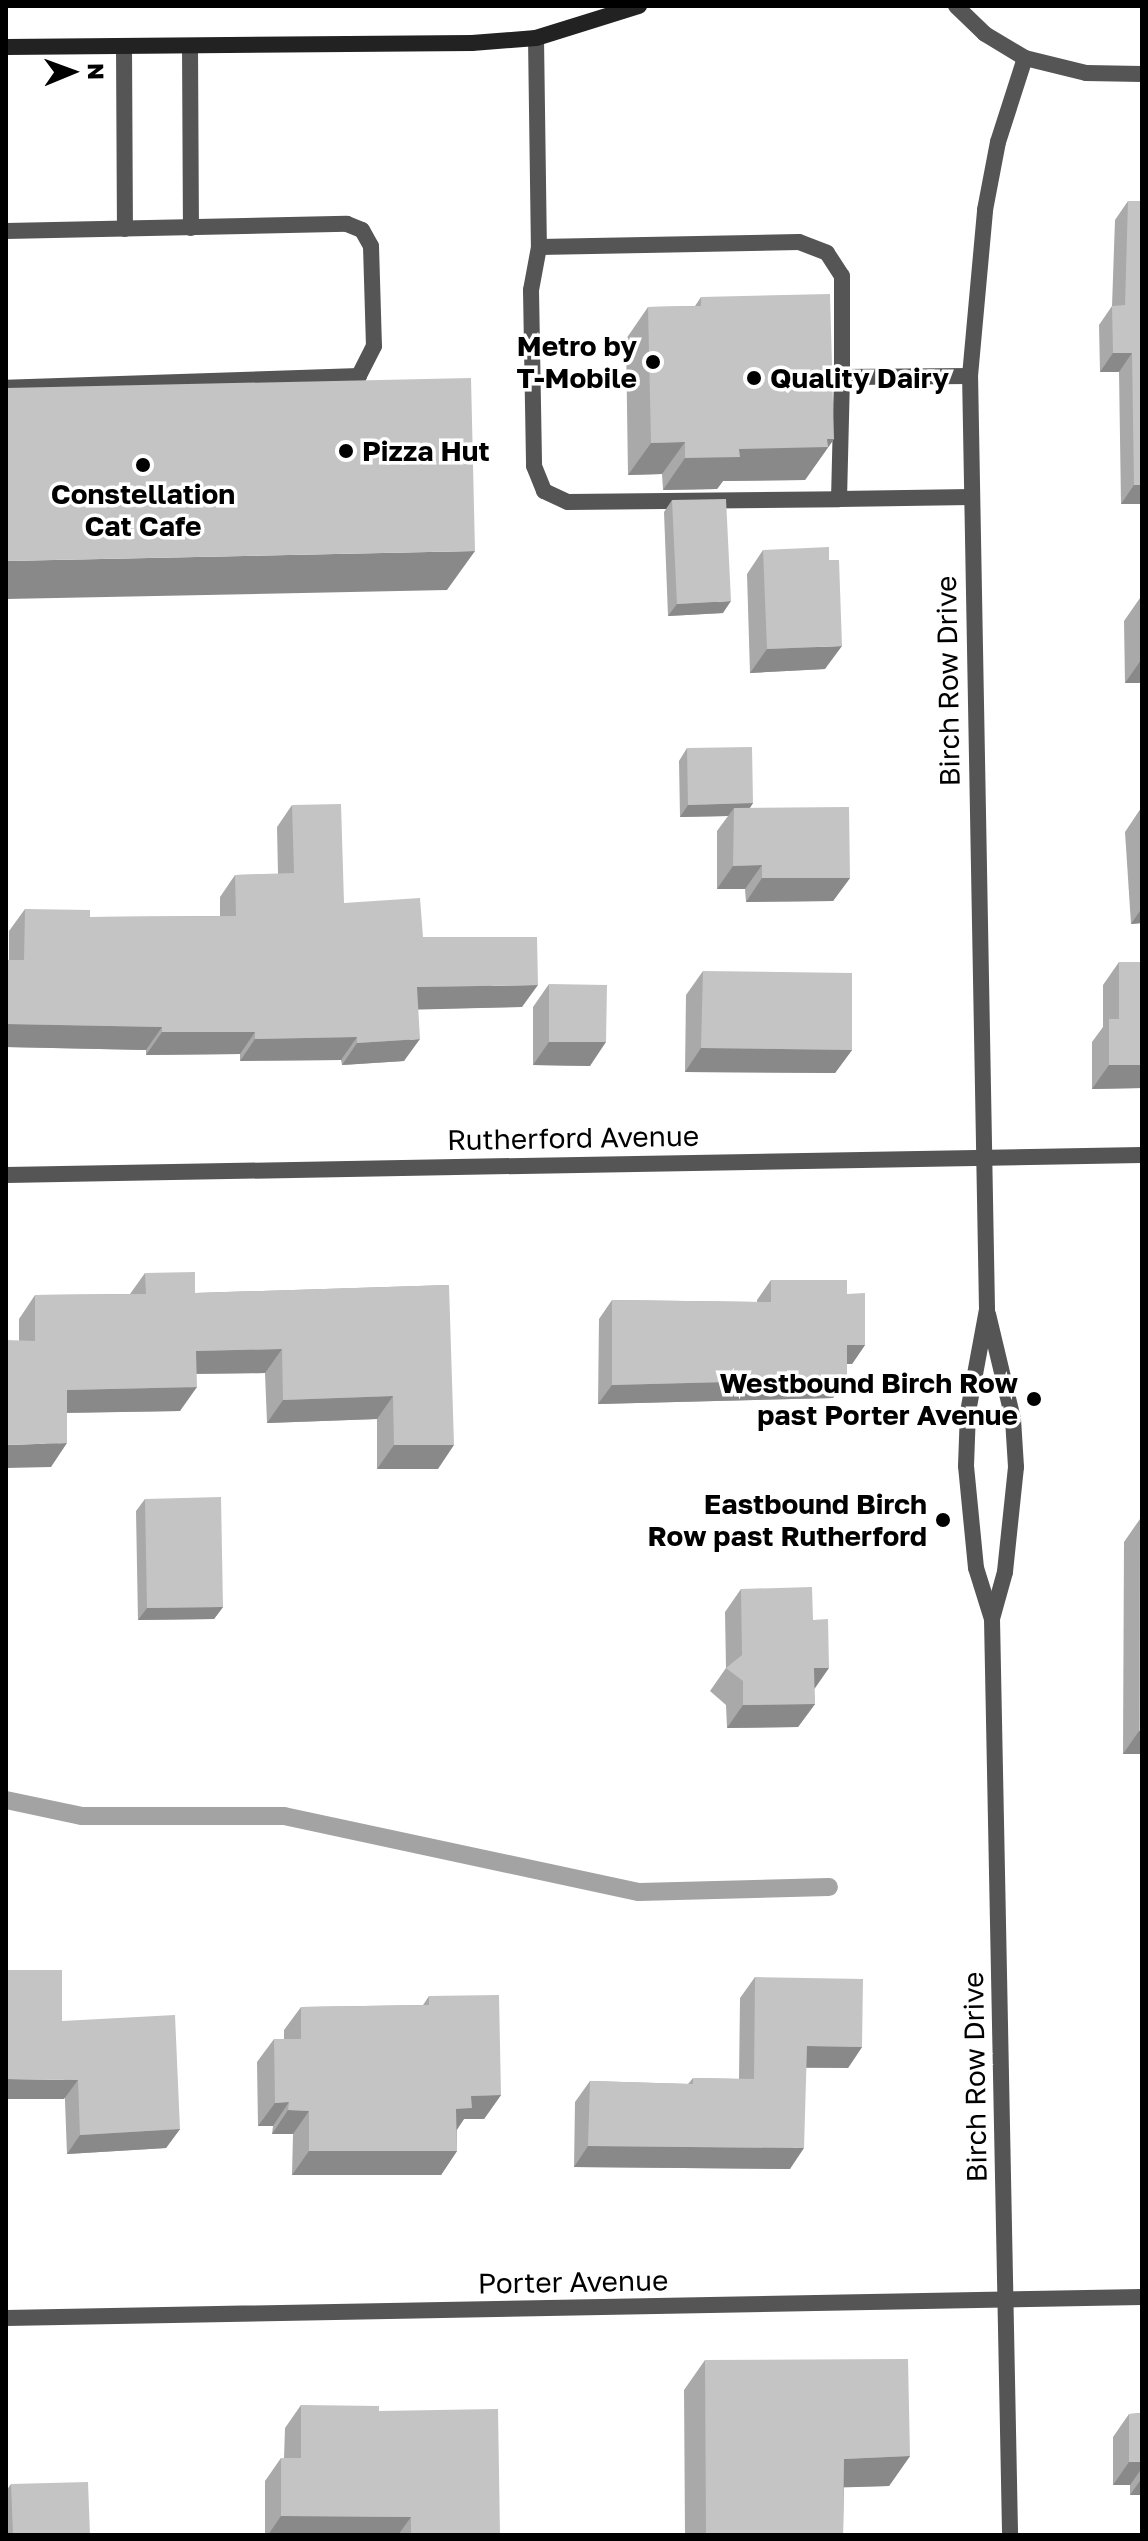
<!DOCTYPE html>
<html>
<head>
<meta charset="utf-8">
<style>
	body { margin:0 }
	#map { position:relative; width:1148px; height:2541px; overflow:hidden; background:#fff; font-family:"Golos Text",sans-serif }
	div>[style] { position:absolute }
	.stream>* { height:18px; margin:-9px; padding:0 9px; transform-origin:9px; border-radius:9px; background:#a3a3a3 }
	.service>* { height:16px; margin:-8px; padding:0 8px; transform-origin:8px; border-radius:8px; background:#555 }
	.minor>* { height:16px; margin:-8px; padding:0 8px; transform-origin:8px; border-radius:8px; background:#555 }
	.secondary>* { height:16px; margin:-8px; padding:0 8px; transform-origin:8px; border-radius:8px; background:#222 }
	.wall>* { inset:0; background:#a9a9a9 }
	.shaded-wall>* { inset:0; background:#898989 }
	.building>* { inset:0; background:#c4c4c4 }
	.dots>* { width:22px; height:22px; translate:-50% -50%; box-sizing:border-box; border:4px solid #fff; border-radius:50% }
	span { translate:-50% -50%; white-space:nowrap; text-align:center; line-height:1.15; -webkit-text-stroke:7px #fff; paint-order:stroke }
	.poi-label { font-size:28px; color:#000; font-weight:700 }
	.right { translate:-100% -50%; text-align:right }
	.left { translate:0 -50%; text-align:left }
	.street-label { font-size:28px; color:#000 }
	.frame { position:absolute; inset:0; border:8px solid #000; pointer-events:none }
	.north { position:absolute; left:32px; top:32px; width:80px; height:80px; -webkit-text-stroke:6px #fff; paint-order:stroke; rotate:89deg; font-size:22px; font-weight:700; line-height:32px; text-align:center; color:#000 }
	.north::after { content:''; display:block; margin:auto; width:28px; height:36px; background:#000; clip-path:polygon(50% 0,100% 100%,50% 72%,0 100%) }
</style>
</head>
<body>
<div id="map">
	<div class="stream">
		<i style="left:6px;top:1800px;width:78px;rotate:11.9deg"></i>
		<i style="left:82px;top:1816px;width:202px"></i>
		<i style="left:284px;top:1816px;width:363px;rotate:12.1deg"></i>
		<i style="left:639px;top:1892px;width:190px;rotate:-1.5deg"></i>
	</div>
	<div class="service">
		<i style="left:536px;top:38px;width:209px;rotate:89.2deg"></i>
		<i style="left:539px;top:247px;width:260px;rotate:-1.1deg"></i>
		<i style="left:799px;top:242px;width:30px;rotate:21deg"></i>
		<i style="left:827px;top:253px;width:27px;rotate:57deg"></i>
		<i style="left:842px;top:276px;width:101px;rotate:90deg"></i>
		<i style="left:842px;top:377px;width:128px;rotate:-0.4deg"></i>
		<i style="left:124px;top:46px;width:183px;rotate:89.7deg"></i>
		<i style="left:190px;top:46px;width:182px;rotate:89.7deg"></i>
		<i style="left:6px;top:231px;width:341px;rotate:-1.2deg"></i>
		<i style="left:347px;top:224px;width:16px;rotate:22deg"></i>
		<i style="left:362px;top:230px;width:18px;rotate:61deg"></i>
		<i style="left:371px;top:246px;width:100px;rotate:88.3deg"></i>
		<i style="left:374px;top:346px;width:34px;rotate:117deg"></i>
		<i style="left:359px;top:376px;width:353px;rotate:178.1deg"></i>
		<i style="left:539px;top:247px;width:44px;rotate:100.5deg"></i>
		<i style="left:531px;top:290px;width:176px;rotate:89deg"></i>
		<i style="left:534px;top:466px;width:27px;rotate:68deg"></i>
		<i style="left:544px;top:491px;width:26px;rotate:25deg"></i>
		<i style="left:568px;top:502px;width:271px;rotate:-0.6deg"></i>
		<i style="left:842px;top:377px;width:122px;rotate:91.4deg"></i>
		<i style="left:839px;top:499px;width:132px;rotate:-0.9deg"></i>
	</div>
	<div class="minor">
		<i style="left:956px;top:6px;width:40px;rotate:44deg"></i>
		<i style="left:985px;top:34px;width:47px;rotate:31deg"></i>
		<i style="left:1025px;top:58px;width:63px;rotate:13.8deg"></i>
		<i style="left:1086px;top:73px;width:56px;rotate:1deg"></i>
		<i style="left:6px;top:1175px;width:1136px;rotate:-1.01deg"></i>
		<i style="left:988px;top:1314px;width:108px;rotate:76.6deg"></i>
		<i style="left:1013px;top:1419px;width:48px;rotate:86.4deg"></i>
		<i style="left:1016px;top:1467px;width:106px;rotate:96deg"></i>
		<i style="left:1005px;top:1572px;width:49px;rotate:105.5deg"></i>
		<i style="left:992px;top:1619px;width:916px;rotate:88.87deg"></i>
		<i style="left:992px;top:1619px;width:53px;rotate:-107.4deg"></i>
		<i style="left:976px;top:1568px;width:102px;rotate:-95.6deg"></i>
		<i style="left:966px;top:1466px;width:54px;rotate:-87.9deg"></i>
		<i style="left:968px;top:1412px;width:105px;rotate:-79.5deg"></i>
		<i style="left:987px;top:1309px;width:933px;rotate:-91.04deg"></i>
		<i style="left:970px;top:376px;width:167px;rotate:-84.8deg"></i>
		<i style="left:985px;top:210px;width:69px;rotate:-79.2deg"></i>
		<i style="left:998px;top:142px;width:88px;rotate:-72.2deg"></i>
		<i style="left:6px;top:2318px;width:1136px;rotate:-1.06deg"></i>
	</div>
	<div class="secondary">
		<i style="left:6px;top:47px;width:466px;rotate:-0.5deg"></i>
		<i style="left:472px;top:43px;width:64px;rotate:-4.5deg"></i>
		<i style="left:536px;top:38px;width:108px;rotate:-17.3deg"></i>
	</div>
	<div class="wall">
		<i style="clip-path:polygon(1128px 201px,1142px 504px,1121px 504px,1119px 372px,1100px 372px,1099px 325px,1112px 306px,1115px 220px)"></i>
		<i style="clip-path:polygon(701px 297px,834px 439px,805px 480px,723px 481px,717px 489px,663px 490px,662px 474px,628px 475px,626px 339px,648px 307px,695px 306px)"></i>
		<i style="clip-path:polygon(672px 500px,723px 613px,668px 616px,664px 512px)"></i>
		<i style="clip-path:polygon(763px 550px,825px 669px,750px 673px,747px 574px)"></i>
		<i style="clip-path:polygon(1140px 598px,1142px 683px,1125px 683px,1124px 621px)"></i>
		<i style="clip-path:polygon(687px 748px,753px 803px,750px 808px,850px 878px,833px 901px,746px 902px,745px 889px,717px 889px,717px 831px,728px 816px,680px 817px,679px 761px)"></i>
		<i style="clip-path:polygon(292px 805px,344px 903px,423px 937px,522px 1007px,418px 1009px,404px 1061px,342px 1065px,341px 1060px,240px 1061px,240px 1054px,146px 1055px,146px 1050px,6px 1047px,6px 960px,9px 960px,9px 931px,25px 909px,90px 917px,220px 916px,220px 897px,235px 875px,278px 874px,277px 827px)"></i>
		<i style="clip-path:polygon(1141px 808px,1142px 923px,1131px 924px,1125px 832px)"></i>
		<i style="clip-path:polygon(1119px 962px,1142px 1088px,1092px 1089px,1092px 1042px,1103px 1027px,1103px 985px)"></i>
		<i style="clip-path:polygon(703px 971px,852px 1050px,835px 1073px,685px 1072px,686px 995px)"></i>
		<i style="clip-path:polygon(549px 984px,590px 1066px,533px 1065px,533px 1007px)"></i>
		<i style="clip-path:polygon(145px 1273px,195px 1293px,449px 1285px,438px 1469px,377px 1469px,377px 1419px,267px 1423px,265px 1373px,196px 1374px,180px 1411px,67px 1413px,51px 1467px,19px 1341px,19px 1319px,35px 1295px,130px 1294px)"></i>
		<i style="clip-path:polygon(771px 1280px,847px 1294px,865px 1345px,852px 1364px,847px 1364px,847px 1379px,833px 1398px,598px 1404px,599px 1319px,612px 1300px,757px 1302px,757px 1300px)"></i>
		<i style="clip-path:polygon(145px 1499px,223px 1607px,214px 1619px,138px 1620px,136px 1511px)"></i>
		<i style="clip-path:polygon(1140px 1519px,1142px 1754px,1123px 1754px,1124px 1542px)"></i>
		<i style="clip-path:polygon(741px 1589px,814px 1689px,815px 1704px,798px 1727px,727px 1728px,726px 1705px,710px 1691px,726px 1668px,725px 1612px)"></i>
		<i style="clip-path:polygon(755px 1977px,862px 2047px,848px 2068px,806px 2068px,790px 2169px,574px 2167px,575px 2102px,590px 2081px,688px 2084px,693px 2078px,739px 2079px,740px 1998px)"></i>
		<i style="clip-path:polygon(429px 1996px,501px 2095px,484px 2119px,464px 2119px,457px 2130px,457px 2151px,441px 2175px,292px 2175px,293px 2134px,272px 2134px,273px 2126px,258px 2126px,257px 2062px,274px 2039px,284px 2039px,284px 2030px,301px 2007px,423px 2005px)"></i>
		<i style="clip-path:polygon(62px 2021px,180px 2129px,166px 2148px,67px 2154px)"></i>
		<i style="clip-path:polygon(705px 2360px,910px 2456px,889px 2486px,844px 2487px,843px 2535px,685px 2535px,684px 2390px)"></i>
		<i style="clip-path:polygon(301px 2405px,379px 2411px,500px 2535px,265px 2535px,265px 2481px,281px 2458px,284px 2458px,285px 2428px)"></i>
		<i style="clip-path:polygon(1142px 2413px,1142px 2495px,1130px 2495px,1130px 2485px,1113px 2485px,1113px 2437px,1129px 2414px)"></i>
		<i style="clip-path:polygon(11px 2484px,90px 2535px,6px 2535px,6px 2491px)"></i>
	</div>
	<div class="shaded-wall">
		<i style="clip-path:polygon(1113px 353px,1132px 353px,1119px 372px,1100px 372px)"></i>
		<i style="clip-path:polygon(827px 439px,834px 439px,805px 480px,723px 481px,717px 489px,663px 490px,685px 458px,739px 449px)"></i>
		<i style="clip-path:polygon(685px 442px,662px 474px,628px 475px,651px 443px)"></i>
		<i style="clip-path:polygon(1134px 485px,1142px 485px,1142px 504px,1121px 504px)"></i>
		<i style="clip-path:polygon(475px 551px,447px 590px,6px 599px,6px 561px)"></i>
		<i style="clip-path:polygon(731px 601px,723px 613px,668px 616px,677px 604px)"></i>
		<i style="clip-path:polygon(842px 646px,825px 669px,750px 673px,767px 649px)"></i>
		<i style="clip-path:polygon(1141px 660px,1142px 683px,1125px 683px)"></i>
		<i style="clip-path:polygon(753px 803px,744px 816px,734px 808px,728px 816px,680px 817px,688px 805px)"></i>
		<i style="clip-path:polygon(762px 865px,745px 889px,717px 889px,733px 866px)"></i>
		<i style="clip-path:polygon(762px 878px,850px 878px,833px 901px,746px 902px)"></i>
		<i style="clip-path:polygon(1142px 908px,1142px 923px,1131px 924px)"></i>
		<i style="clip-path:polygon(538px 985px,522px 1007px,401px 1010px,417px 987px)"></i>
		<i style="clip-path:polygon(6px 1024px,162px 1027px,146px 1050px,6px 1047px)"></i>
		<i style="clip-path:polygon(162px 1032px,255px 1032px,240px 1054px,146px 1055px)"></i>
		<i style="clip-path:polygon(357px 1037px,341px 1060px,240px 1061px,255px 1039px)"></i>
		<i style="clip-path:polygon(420px 1039px,404px 1061px,342px 1065px,357px 1043px)"></i>
		<i style="clip-path:polygon(549px 1042px,606px 1042px,590px 1066px,533px 1065px)"></i>
		<i style="clip-path:polygon(701px 1048px,852px 1050px,835px 1073px,685px 1072px)"></i>
		<i style="clip-path:polygon(1109px 1065px,1142px 1065px,1142px 1088px,1092px 1089px)"></i>
		<i style="clip-path:polygon(847px 1345px,865px 1345px,852px 1364px,834px 1364px)"></i>
		<i style="clip-path:polygon(282px 1349px,265px 1373px,180px 1374px,196px 1351px)"></i>
		<i style="clip-path:polygon(847px 1379px,833px 1398px,598px 1404px,612px 1385px)"></i>
		<i style="clip-path:polygon(197px 1387px,180px 1411px,51px 1413px,67px 1390px)"></i>
		<i style="clip-path:polygon(393px 1396px,377px 1419px,267px 1423px,283px 1400px)"></i>
		<i style="clip-path:polygon(67px 1443px,51px 1467px,6px 1468px,6px 1445px)"></i>
		<i style="clip-path:polygon(394px 1445px,454px 1445px,438px 1469px,377px 1469px)"></i>
		<i style="clip-path:polygon(223px 1607px,214px 1619px,138px 1620px,147px 1608px)"></i>
		<i style="clip-path:polygon(814px 1668px,829px 1668px,813px 1691px)"></i>
		<i style="clip-path:polygon(815px 1704px,798px 1727px,727px 1728px,743px 1705px)"></i>
		<i style="clip-path:polygon(1139px 1731px,1142px 1731px,1142px 1754px,1123px 1754px)"></i>
		<i style="clip-path:polygon(807px 2046px,862px 2047px,848px 2068px,792px 2067px)"></i>
		<i style="clip-path:polygon(6px 2079px,78px 2080px,64px 2099px,6px 2099px)"></i>
		<i style="clip-path:polygon(501px 2095px,484px 2119px,464px 2119px,455px 2132px,456px 2109px,471px 2096px)"></i>
		<i style="clip-path:polygon(289px 2102px,273px 2126px,258px 2126px,275px 2103px)"></i>
		<i style="clip-path:polygon(288px 2110px,309px 2111px,293px 2134px,272px 2134px)"></i>
		<i style="clip-path:polygon(180px 2129px,166px 2148px,67px 2154px,80px 2135px)"></i>
		<i style="clip-path:polygon(588px 2146px,804px 2148px,790px 2169px,574px 2167px)"></i>
		<i style="clip-path:polygon(309px 2151px,457px 2151px,441px 2175px,292px 2175px)"></i>
		<i style="clip-path:polygon(910px 2456px,889px 2486px,824px 2488px,844px 2459px)"></i>
		<i style="clip-path:polygon(1129px 2462px,1142px 2462px,1142px 2468px,1130px 2485px,1113px 2485px)"></i>
		<i style="clip-path:polygon(1142px 2478px,1142px 2495px,1130px 2495px)"></i>
		<i style="clip-path:polygon(281px 2516px,411px 2517px,398px 2535px,268px 2535px)"></i>
	</div>
	<div class="building">
		<i style="clip-path:polygon(1128px 201px,1142px 201px,1142px 485px,1134px 485px,1132px 353px,1113px 353px,1112px 306px,1125px 305px)"></i>
		<i style="clip-path:polygon(830px 294px,834px 439px,827px 439px,828px 447px,739px 449px,740px 457px,685px 458px,685px 442px,651px 443px,648px 307px,701px 306px,701px 297px)"></i>
		<i style="clip-path:polygon(471px 378px,475px 551px,6px 561px,6px 388px)"></i>
		<i style="clip-path:polygon(726px 499px,731px 601px,677px 604px,672px 500px)"></i>
		<i style="clip-path:polygon(829px 547px,829px 560px,839px 560px,842px 646px,767px 649px,763px 550px)"></i>
		<i style="clip-path:polygon(1140px 598px,1142px 598px,1142px 660px,1141px 660px)"></i>
		<i style="clip-path:polygon(752px 747px,753px 803px,688px 805px,687px 748px)"></i>
		<i style="clip-path:polygon(341px 804px,344px 903px,420px 898px,423px 937px,537px 937px,538px 985px,417px 987px,420px 1039px,357px 1043px,357px 1037px,255px 1039px,255px 1032px,162px 1032px,162px 1027px,6px 1024px,6px 960px,24px 960px,25px 909px,90px 910px,90px 917px,236px 916px,235px 875px,294px 873px,292px 805px)"></i>
		<i style="clip-path:polygon(849px 807px,850px 878px,762px 878px,762px 865px,733px 866px,734px 808px)"></i>
		<i style="clip-path:polygon(1119px 962px,1142px 962px,1142px 1065px,1109px 1065px,1109px 1019px,1119px 1019px)"></i>
		<i style="clip-path:polygon(703px 971px,852px 973px,852px 1050px,701px 1048px)"></i>
		<i style="clip-path:polygon(549px 984px,607px 985px,606px 1042px,549px 1042px)"></i>
		<i style="clip-path:polygon(195px 1272px,195px 1293px,449px 1285px,454px 1445px,394px 1445px,393px 1396px,283px 1400px,282px 1349px,196px 1351px,197px 1387px,67px 1390px,67px 1443px,6px 1445px,6px 1340px,35px 1341px,35px 1295px,146px 1294px,145px 1273px)"></i>
		<i style="clip-path:polygon(771px 1280px,847px 1280px,847px 1294px,865px 1293px,865px 1345px,847px 1345px,847px 1379px,612px 1385px,612px 1300px,771px 1302px)"></i>
		<i style="clip-path:polygon(221px 1497px,223px 1607px,147px 1608px,145px 1499px)"></i>
		<i style="clip-path:polygon(1140px 1519px,1142px 1519px,1142px 1731px,1139px 1731px)"></i>
		<i style="clip-path:polygon(812px 1587px,813px 1620px,828px 1619px,829px 1668px,814px 1668px,815px 1704px,743px 1705px,743px 1681px,726px 1668px,742px 1655px,741px 1589px)"></i>
		<i style="clip-path:polygon(6px 1970px,62px 1970px,62px 2021px,175px 2015px,180px 2129px,80px 2135px,78px 2080px,6px 2079px)"></i>
		<i style="clip-path:polygon(755px 1977px,863px 1979px,862px 2047px,807px 2046px,804px 2148px,588px 2146px,590px 2081px,693px 2084px,693px 2078px,754px 2079px)"></i>
		<i style="clip-path:polygon(499px 1995px,501px 2095px,471px 2096px,472px 2108px,456px 2109px,457px 2151px,309px 2151px,309px 2111px,288px 2110px,289px 2102px,275px 2103px,274px 2039px,301px 2039px,301px 2007px,429px 2005px,429px 1996px)"></i>
		<i style="clip-path:polygon(908px 2359px,910px 2456px,844px 2459px,843px 2535px,706px 2535px,705px 2360px)"></i>
		<i style="clip-path:polygon(301px 2405px,379px 2406px,379px 2411px,498px 2409px,500px 2535px,411px 2535px,411px 2517px,281px 2516px,281px 2458px,301px 2458px)"></i>
		<i style="clip-path:polygon(1142px 2413px,1142px 2462px,1129px 2462px,1129px 2414px)"></i>
		<i style="clip-path:polygon(88px 2482px,90px 2535px,13px 2535px,11px 2484px)"></i>
	</div>
	<div class="dots">
		<i style="left:653px;top:362px;background:#000"></i>
		<i style="left:754px;top:378px;background:#000"></i>
		<i style="left:346px;top:451px;background:#000"></i>
		<i style="left:143px;top:465px;background:#000"></i>
		<i style="left:1034px;top:1399px;background:#000"></i>
		<i style="left:943px;top:1520px;background:#000"></i>
	</div>
	<div class="poi-label">
		<span class="right" style="left:637px;top:362px">Metro by<br>T-Mobile</span>
		<span class="left" style="left:770px;top:378px">Quality Dairy</span>
		<span class="left" style="left:362px;top:451px">Pizza Hut</span>
		<span style="left:143px;top:510px">Constellation<br>Cat Cafe</span>
		<span class="right" style="left:1018px;top:1399px">Westbound Birch Row<br>past Porter Avenue</span>
		<span class="right" style="left:927px;top:1520px">Eastbound Birch<br>Row past Rutherford</span>
	</div>
	<div class="street-label">
		<span style="left:948px;top:681px;rotate:-91deg">Birch Row Drive</span>
		<span style="left:573px;top:1138px;rotate:-1deg">Rutherford Avenue</span>
		<span style="left:975px;top:2077px;rotate:-91deg">Birch Row Drive</span>
		<span style="left:573px;top:2282px;rotate:-1deg">Porter Avenue</span>
	</div>
	<div class="frame"></div>
	<div class="north">N</div>
</div>
</body>
</html>
